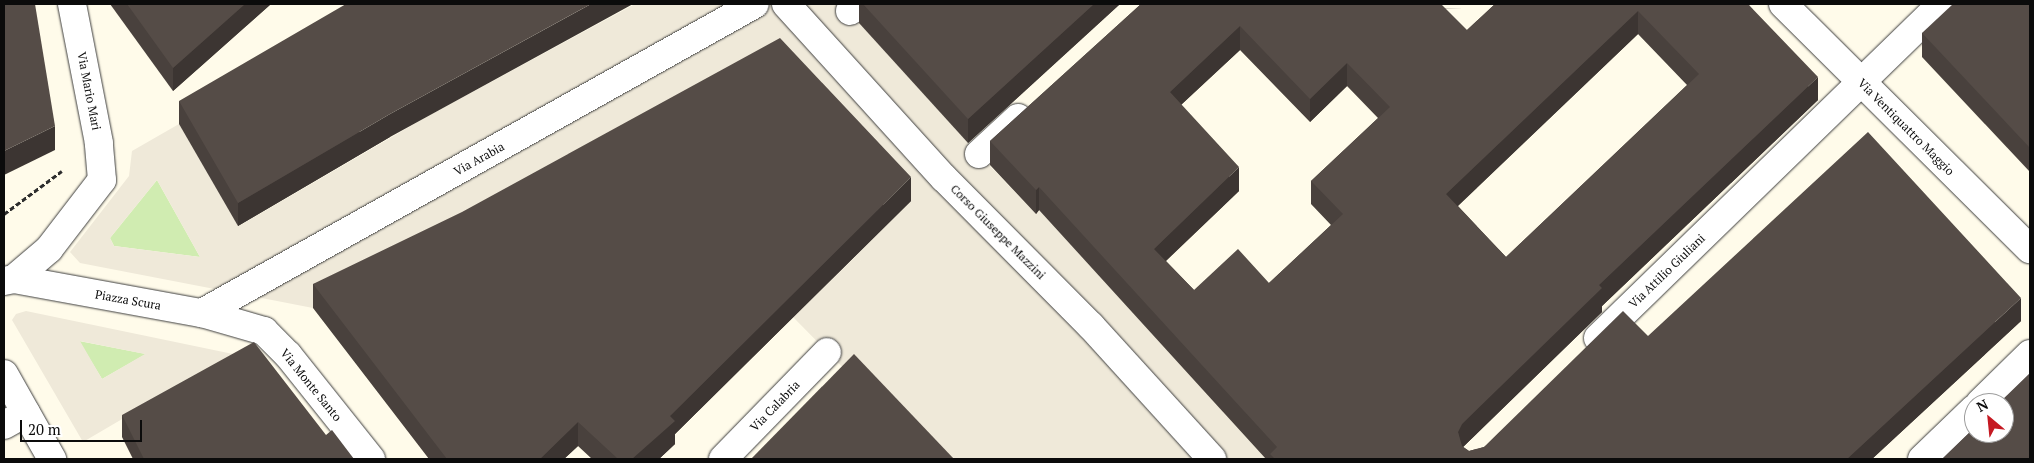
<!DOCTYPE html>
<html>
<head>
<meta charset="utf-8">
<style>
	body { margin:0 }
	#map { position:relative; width:2034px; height:463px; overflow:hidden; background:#fffbea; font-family:"PT Serif",serif }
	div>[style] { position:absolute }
	.green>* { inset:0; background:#d0ecb1 }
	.plaza>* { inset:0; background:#efe9d9 }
	.path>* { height:3px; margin-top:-1.5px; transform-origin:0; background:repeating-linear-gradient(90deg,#2d2d2d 0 5px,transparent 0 7.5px) }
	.roads { filter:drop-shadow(0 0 1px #3e3e3e) drop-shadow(0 0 1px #3e3e3e) }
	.pedestrian>* { height:28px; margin:-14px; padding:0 14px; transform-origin:14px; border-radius:14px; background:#fff }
	.minor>* { height:28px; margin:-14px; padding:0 14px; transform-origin:14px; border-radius:14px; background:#fff }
	.wall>* { inset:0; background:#49413d }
	.shaded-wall>* { inset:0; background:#3c3532 }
	.building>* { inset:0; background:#554c47 }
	span { translate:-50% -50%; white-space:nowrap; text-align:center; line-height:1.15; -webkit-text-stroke:5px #fff; paint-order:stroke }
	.street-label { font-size:12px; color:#0b0b0b }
	.frame { position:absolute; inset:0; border:5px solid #0b0b0b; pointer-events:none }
	.north { position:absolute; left:1964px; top:393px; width:50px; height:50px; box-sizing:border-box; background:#fff; border:1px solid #9d9d9d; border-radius:50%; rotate:332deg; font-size:14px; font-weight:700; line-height:20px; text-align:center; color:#0b0b0b }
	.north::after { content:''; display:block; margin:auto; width:18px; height:22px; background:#c51922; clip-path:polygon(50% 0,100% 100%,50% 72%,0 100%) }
	.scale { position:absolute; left:20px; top:420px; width:122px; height:22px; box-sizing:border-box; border:2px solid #0b0b0b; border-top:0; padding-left:6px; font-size:15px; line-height:18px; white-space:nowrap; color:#0b0b0b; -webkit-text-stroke:4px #fff; paint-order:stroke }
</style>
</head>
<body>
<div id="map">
	<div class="green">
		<i style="clip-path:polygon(157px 180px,200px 257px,114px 246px,110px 238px)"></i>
		<i style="clip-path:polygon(79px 341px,146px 354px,102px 379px)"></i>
	</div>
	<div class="plaza">
		<i style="clip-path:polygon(evenodd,635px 4px,845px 4px,858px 21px,969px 144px,1035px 213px,1039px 210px,1267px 459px,933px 459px,793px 317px,460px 233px,313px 308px,80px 263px,70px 252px,129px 176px,132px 151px,179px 124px,239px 226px,428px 116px,635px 4px,157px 180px,200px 257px,114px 246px,110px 238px,157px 180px)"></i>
		<i style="clip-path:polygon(evenodd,26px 311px,233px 354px,83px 442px,12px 320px,16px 314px,26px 311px,80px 341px,145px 354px,102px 379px,80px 341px)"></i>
	</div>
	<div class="path">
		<i style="left:4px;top:214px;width:72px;rotate:-36.6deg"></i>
	</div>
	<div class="roads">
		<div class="pedestrian">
			<i style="left:786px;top:4px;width:235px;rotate:47.8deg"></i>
			<i style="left:944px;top:178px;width:209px;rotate:45.2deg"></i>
			<i style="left:1091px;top:326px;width:180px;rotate:47.7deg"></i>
			<i style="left:202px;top:313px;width:633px;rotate:-29.2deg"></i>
			<i style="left:723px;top:459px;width:149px;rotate:-45.8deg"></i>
		</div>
		<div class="minor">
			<i style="left:1783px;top:4px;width:348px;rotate:44.8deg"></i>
			<i style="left:850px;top:11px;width:11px;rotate:-38deg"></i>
			<i style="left:979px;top:154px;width:53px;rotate:-42.7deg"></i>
			<i style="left:14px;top:279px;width:46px;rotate:-40.6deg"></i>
			<i style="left:49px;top:249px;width:87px;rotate:-52.5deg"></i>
			<i style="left:102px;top:180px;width:37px;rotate:-95deg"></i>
			<i style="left:99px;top:143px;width:142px;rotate:-101deg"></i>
			<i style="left:4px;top:281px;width:10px;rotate:-11deg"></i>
			<i style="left:14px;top:279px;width:191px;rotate:10.3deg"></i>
			<i style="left:202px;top:313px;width:65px;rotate:16.2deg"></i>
			<i style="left:264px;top:331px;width:34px;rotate:45deg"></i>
			<i style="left:288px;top:355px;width:133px;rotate:51.4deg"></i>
			<i style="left:1598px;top:338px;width:479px;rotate:-44.2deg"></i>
			<i style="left:4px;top:374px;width:98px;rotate:60.5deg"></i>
			<i style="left:1980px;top:403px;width:70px;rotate:-44.4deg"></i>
			<i style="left:4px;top:425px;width:25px;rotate:-29deg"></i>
			<i style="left:1922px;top:459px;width:72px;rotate:-43.9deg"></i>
		</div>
	</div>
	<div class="wall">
		<i style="clip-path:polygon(110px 4px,271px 4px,173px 91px)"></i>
		<i style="clip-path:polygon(859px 4px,1120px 4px,968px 143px,859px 23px)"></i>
		<i style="clip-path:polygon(evenodd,1141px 4px,1467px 30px,1495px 4px,1748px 4px,1818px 100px,1602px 306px,1602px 312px,1463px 447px,1469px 451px,1484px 447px,1648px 336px,2021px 321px,1872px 459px,1266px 459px,1039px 210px,1036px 214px,990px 165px,990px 141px,1141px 4px,1638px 34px,1687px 85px,1506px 257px,1458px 206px,1638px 34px,1141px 4px,1240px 50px,1310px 122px,1347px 86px,1378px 118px,1311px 181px,1311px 204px,1331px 225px,1269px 283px,1194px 290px,1166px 261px,1239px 191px,1181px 105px,1240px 50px)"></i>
		<i style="clip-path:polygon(2030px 4px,2030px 172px,1922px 57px,1922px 33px)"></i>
		<i style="clip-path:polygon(179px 101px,390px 137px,238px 226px,179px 124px)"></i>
		<i style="clip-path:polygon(911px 201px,675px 434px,675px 444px,659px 459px,592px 459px,578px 446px,564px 459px,429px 459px,313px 308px,313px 284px)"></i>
		<i style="clip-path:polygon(122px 415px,354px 459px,133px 459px,122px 437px)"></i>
	</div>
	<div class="shaded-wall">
		<i style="clip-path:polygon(245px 4px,271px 4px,173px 91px,173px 68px)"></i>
		<i style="clip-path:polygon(591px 4px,633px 4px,390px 137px,238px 226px,238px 203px,390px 114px)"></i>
		<i style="clip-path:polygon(1094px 4px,1120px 4px,968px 143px,968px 119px)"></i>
		<i style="clip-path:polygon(1638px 11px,1638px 34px,1446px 217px,1446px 194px)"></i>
		<i style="clip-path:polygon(1240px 26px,1240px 50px,1170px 115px,1170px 92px)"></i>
		<i style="clip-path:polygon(1347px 63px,1347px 86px,1310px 122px,1310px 99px)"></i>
		<i style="clip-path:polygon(1818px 77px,1818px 100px,1602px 306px,1602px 312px,1462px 448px,1458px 432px,1462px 424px,1599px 285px)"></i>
		<i style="clip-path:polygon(55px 126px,55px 150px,4px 175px,4px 151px)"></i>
		<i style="clip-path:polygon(1239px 167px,1239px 191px,1154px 272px,1154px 249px)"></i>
		<i style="clip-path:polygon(911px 177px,911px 201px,675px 434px,675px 444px,659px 459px,632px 459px,670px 416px)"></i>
		<i style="clip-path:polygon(1039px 187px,1039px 210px,1036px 214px,1036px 190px)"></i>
		<i style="clip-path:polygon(2021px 298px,2021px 321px,1872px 459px,1847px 459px)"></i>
		<i style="clip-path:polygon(578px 422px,578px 446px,564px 459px,540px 459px)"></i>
	</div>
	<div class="building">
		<i style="clip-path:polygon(4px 4px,35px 4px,55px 126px,4px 151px)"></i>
		<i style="clip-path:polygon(127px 4px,245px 4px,173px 68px)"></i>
		<i style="clip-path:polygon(346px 4px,591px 4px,390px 114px,238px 203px,179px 101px)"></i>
		<i style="clip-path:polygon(863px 4px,1094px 4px,968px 119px)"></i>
		<i style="clip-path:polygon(evenodd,1141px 4px,1441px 4px,1467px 30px,1495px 4px,1748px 4px,1818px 77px,1599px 285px,1602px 288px,1462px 424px,1458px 432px,1462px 446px,1469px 451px,1484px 447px,1623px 311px,1648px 336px,1868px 132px,2021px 298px,1847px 459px,1275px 459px,1270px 454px,1277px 447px,1039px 187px,1036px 190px,990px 141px,1141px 4px,1638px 11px,1699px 74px,1506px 257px,1446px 194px,1638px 11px,1141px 4px,1240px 26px,1310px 99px,1347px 63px,1390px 107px,1311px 181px,1343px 214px,1269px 283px,1238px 249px,1194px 290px,1154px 249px,1239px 167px,1170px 92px,1240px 26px)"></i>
		<i style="clip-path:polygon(1953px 4px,2030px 4px,2030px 148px,1922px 33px)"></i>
		<i style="clip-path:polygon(780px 38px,911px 177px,670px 416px,675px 421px,632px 459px,618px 459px,578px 422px,540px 459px,447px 459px,313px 284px,462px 212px)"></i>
		<i style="clip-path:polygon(254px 342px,326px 435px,332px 430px,354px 459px,144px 459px,122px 415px)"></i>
		<i style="clip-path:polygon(854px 354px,954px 459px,751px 459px)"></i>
		<i style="clip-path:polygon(2030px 373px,2030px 459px,1942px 459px,1974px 428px,1974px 433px,2004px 433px,2004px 403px,1999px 403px)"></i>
	</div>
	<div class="street-label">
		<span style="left:89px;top:91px;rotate:79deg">Via Mario Mari</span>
		<span style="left:1906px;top:127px;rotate:45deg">Via Ventiquattro Maggio</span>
		<span style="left:479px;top:159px;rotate:-29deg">Via Arabia</span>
		<span style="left:998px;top:232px;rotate:45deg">Corso Giuseppe Mazzini</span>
		<span style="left:1667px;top:271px;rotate:-44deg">Via Attilio Giuliani</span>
		<span style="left:128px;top:300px;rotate:10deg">Piazza Scura</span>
		<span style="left:311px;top:385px;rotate:51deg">Via Monte Santo</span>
		<span style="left:775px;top:406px;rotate:-46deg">Via Calabria</span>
	</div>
	<div class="frame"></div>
	<div class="north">N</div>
	<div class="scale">20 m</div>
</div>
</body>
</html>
